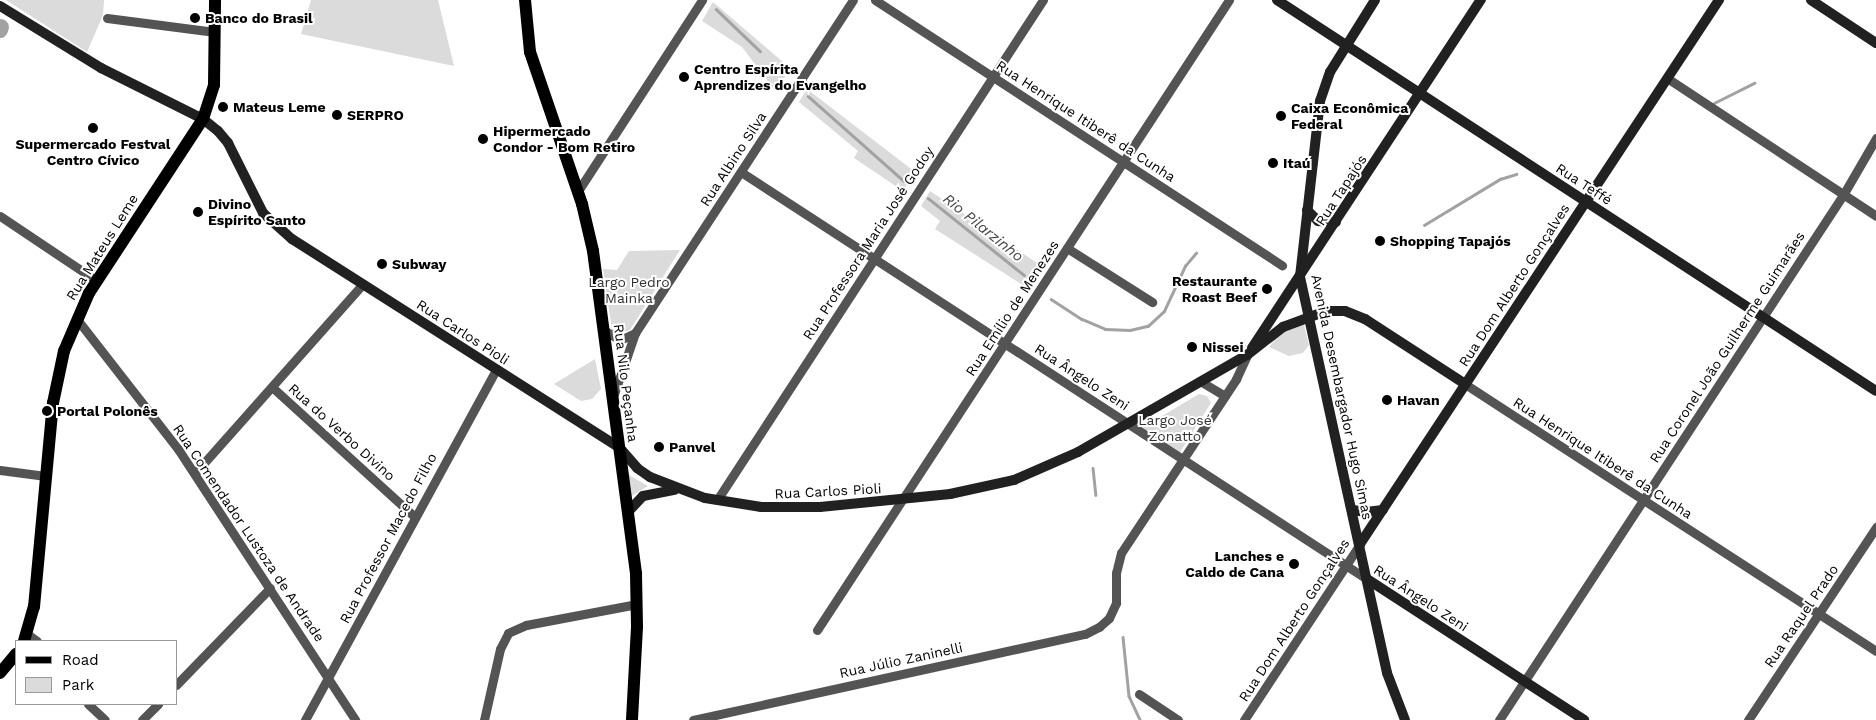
<!DOCTYPE html>
<html>
<head>
<meta charset="utf-8">
<style>
	body { margin:0 }
	#map { position:relative; width:1876px; height:720px; overflow:hidden; background:#fff; font-family:"Work Sans",sans-serif }
	div>[style] { position:absolute }
	.green>* { inset:0; background:#dbdbdb }
	.stream>* { height:2.5px; margin:-1.25px; padding:0 1.25px; transform-origin:1.25px; border-radius:1.25px; background:#a2a2a2 }
	.river>* { height:16px; margin:-8px; padding:0 8px; transform-origin:8px; border-radius:8px; background:#a2a2a2 }
	.street>* { height:9px; margin:-4.5px; padding:0 4.5px; transform-origin:4.5px; border-radius:4.5px; background:#545454 }
	.secondary>* { height:10px; margin:-5px; padding:0 5px; transform-origin:5px; border-radius:5px; background:#212121 }
	.primary>* { height:12px; margin:-6px; padding:0 6px; transform-origin:6px; border-radius:6px; background:#000 }
	.dots>* { width:14px; height:14px; translate:-50% -50%; box-sizing:border-box; border:2px solid #fff; border-radius:50% }
	span { translate:-50% -50%; white-space:nowrap; text-align:center; line-height:1.15; -webkit-text-stroke:4px #fff; paint-order:stroke }
	.poi-label { font-size:14px; color:#000; font-weight:700 }
	.left { translate:0 -50%; text-align:left }
	.right { translate:-100% -50%; text-align:right }
	.street-label { font-size:14px; color:#000 }
	.park-label { font-size:14px; color:#323232 }
	.water-label { font-size:15px; color:#434343; font-style:italic }
	.legend { position:absolute; left:15px; top:640px; width:162px; height:65px; box-sizing:border-box; background:#fff; border:1px solid #999; margin:0; padding:6px 9px; list-style:none; font-size:15px; color:#000 }
	.legend li { display:flex; align-items:center; gap:10px; height:25px }
	.legend b { width:25px; border:1px solid #999 }
</style>
</head>
<body>
<div id="map">
	<div class="green">
		<i style="clip-path:polygon(6px 0,104px 0,103px 15px,87px 52px)"></i>
		<i style="clip-path:polygon(311px 0,438px 0,454px 66px,301px 34px)"></i>
		<i style="clip-path:polygon(713px 2px,790px 68px,776px 92px,742px 47px,702px 21px)"></i>
		<i style="clip-path:polygon(807px 89px,915px 172px,903px 191px,854px 158px,858px 151px,799px 102px)"></i>
		<i style="clip-path:polygon(930px 191px,1040px 265px,1026px 287px,935px 229px,940px 221px,921px 206px)"></i>
		<i style="clip-path:polygon(680px 250px,630px 330px,619px 334px,612px 330px,603px 269px,617px 270px,629px 251px)"></i>
		<i style="clip-path:polygon(1303px 321px,1309px 345px,1303px 353px,1289px 356px,1269px 347px,1282px 332px)"></i>
		<i style="clip-path:polygon(595px 359px,601px 389px,592px 399px,581px 401px,554px 384px)"></i>
		<i style="clip-path:polygon(1199px 394px,1207px 396px,1211px 403px,1180px 452px,1142px 428px)"></i>
		<i style="clip-path:polygon(629px 475px,648px 486px,632px 496px)"></i>
	</div>
	<div class="stream">
		<i style="left:716px;top:9px;width:61px;rotate:43.7deg"></i>
		<i style="left:808px;top:96px;width:128px;rotate:41.5deg"></i>
		<i style="left:1714px;top:103px;width:45px;rotate:-26.6deg"></i>
		<i style="left:928px;top:198px;width:123px;rotate:38.7deg"></i>
		<i style="left:1424px;top:225px;width:89px;rotate:-31.2deg"></i>
		<i style="left:1500px;top:179px;width:17px;rotate:-17deg"></i>
		<i style="left:1051px;top:299px;width:37px;rotate:33deg"></i>
		<i style="left:1082px;top:319px;width:25px;rotate:23deg"></i>
		<i style="left:1105px;top:329px;width:25px;rotate:2deg"></i>
		<i style="left:1130px;top:330px;width:18px;rotate:-13deg"></i>
		<i style="left:1148px;top:326px;width:22px;rotate:-43deg"></i>
		<i style="left:1164px;top:311px;width:50px;rotate:-65deg"></i>
		<i style="left:1185px;top:266px;width:17px;rotate:-50deg"></i>
		<i style="left:1093px;top:468px;width:27px;rotate:84deg"></i>
		<i style="left:1123px;top:637px;width:59px;rotate:84.2deg"></i>
		<i style="left:1129px;top:696px;width:26px;rotate:65deg"></i>
	</div>
	<div class="river">
		<i style="left:0;top:30px;width:3px;rotate:-72deg"></i>
	</div>
	<div class="street">
		<i style="left:875px;top:0;width:486px;rotate:33.1deg"></i>
		<i style="left:107px;top:18px;width:109px;rotate:7.4deg"></i>
		<i style="left:1667px;top:78px;width:250px;rotate:33.4deg"></i>
		<i style="left:741px;top:172px;width:747px;rotate:33.03deg"></i>
		<i style="left:578px;top:191px;width:228px;rotate:-57deg"></i>
		<i style="left:0;top:216px;width:117px;rotate:33.8deg"></i>
		<i style="left:1067px;top:248px;width:101px;rotate:32.4deg"></i>
		<i style="left:76px;top:318px;width:166px;rotate:52.1deg"></i>
		<i style="left:178px;top:449px;width:324px;rotate:56.8deg"></i>
		<i style="left:604px;top:330px;width:19px;rotate:32deg"></i>
		<i style="left:620px;top:340px;width:17px;rotate:-25deg"></i>
		<i style="left:1200px;top:381px;width:29px;rotate:31deg"></i>
		<i style="left:1465px;top:384px;width:490px;rotate:33deg"></i>
		<i style="left:272px;top:387px;width:193px;rotate:42.3deg"></i>
		<i style="left:614px;top:394px;width:65px;rotate:-71deg"></i>
		<i style="left:635px;top:333px;width:398px;rotate:-56.8deg"></i>
		<i style="left:0;top:470px;width:46px;rotate:7.4deg"></i>
		<i style="left:195px;top:473px;width:253px;rotate:-48.4deg"></i>
		<i style="left:717px;top:500px;width:597px;rotate:-56.9deg"></i>
		<i style="left:817px;top:630px;width:753px;rotate:-56.82deg"></i>
		<i style="left:27px;top:634px;width:12px;rotate:35deg"></i>
		<i style="left:176px;top:685px;width:135px;rotate:-45.9deg"></i>
		<i style="left:1139px;top:694px;width:47px;rotate:33.7deg"></i>
		<i style="left:88px;top:704px;width:23px;rotate:43deg"></i>
		<i style="left:142px;top:720px;width:23px;rotate:-45deg"></i>
		<i style="left:305px;top:720px;width:400px;rotate:-61.4deg"></i>
		<i style="left:484px;top:720px;width:73px;rotate:-77.3deg"></i>
		<i style="left:500px;top:649px;width:18px;rotate:-63deg"></i>
		<i style="left:508px;top:633px;width:20px;rotate:-24deg"></i>
		<i style="left:526px;top:625px;width:113px;rotate:-10.7deg"></i>
		<i style="left:693px;top:720px;width:401px;rotate:-12.4deg"></i>
		<i style="left:1085px;top:634px;width:16px;rotate:-27deg"></i>
		<i style="left:1099px;top:627px;width:13px;rotate:-42deg"></i>
		<i style="left:1109px;top:618px;width:17px;rotate:-65deg"></i>
		<i style="left:1116px;top:603px;width:30px;rotate:-90deg"></i>
		<i style="left:1116px;top:573px;width:21px;rotate:-76deg"></i>
		<i style="left:1121px;top:553px;width:209px;rotate:-56.5deg"></i>
		<i style="left:1236px;top:379px;width:26px;rotate:-65deg"></i>
		<i style="left:1244px;top:720px;width:211px;rotate:-56.6deg"></i>
		<i style="left:1499px;top:720px;width:628px;rotate:-56.77deg"></i>
		<i style="left:1843px;top:195px;width:66px;rotate:-59.9deg"></i>
		<i style="left:1748px;top:720px;width:232px;rotate:-56.4deg"></i>
	</div>
	<div class="secondary">
		<i style="left:1277px;top:0;width:715px;rotate:33.13deg"></i>
		<i style="left:1375px;top:0;width:85px;rotate:122deg"></i>
		<i style="left:1330px;top:72px;width:31px;rotate:109deg"></i>
		<i style="left:1320px;top:101px;width:177px;rotate:96.5deg"></i>
		<i style="left:1300px;top:277px;width:405px;rotate:77.6deg"></i>
		<i style="left:1387px;top:673px;width:50px;rotate:69deg"></i>
		<i style="left:1811px;top:0;width:78px;rotate:33.5deg"></i>
		<i style="left:0;top:6px;width:119px;rotate:31.5deg"></i>
		<i style="left:101px;top:68px;width:114px;rotate:26.6deg"></i>
		<i style="left:203px;top:119px;width:19px;rotate:39deg"></i>
		<i style="left:218px;top:131px;width:16px;rotate:50deg"></i>
		<i style="left:228px;top:143px;width:78px;rotate:63.4deg"></i>
		<i style="left:263px;top:213px;width:39px;rotate:42deg"></i>
		<i style="left:292px;top:239px;width:388px;rotate:32.5deg"></i>
		<i style="left:619px;top:447px;width:28px;rotate:49deg"></i>
		<i style="left:637px;top:468px;width:16px;rotate:35deg"></i>
		<i style="left:650px;top:477px;width:59px;rotate:20.9deg"></i>
		<i style="left:705px;top:498px;width:57px;rotate:9.1deg"></i>
		<i style="left:761px;top:507px;width:59px"></i>
		<i style="left:820px;top:507px;width:131px;rotate:-5.7deg"></i>
		<i style="left:950px;top:494px;width:66px;rotate:-12.3deg"></i>
		<i style="left:1014px;top:480px;width:70px;rotate:-23.6deg"></i>
		<i style="left:1078px;top:452px;width:195px;rotate:-29.9deg"></i>
		<i style="left:1247px;top:355px;width:46px;rotate:-37.9deg"></i>
		<i style="left:1283px;top:327px;width:46px;rotate:-20.4deg"></i>
		<i style="left:1326px;top:311px;width:19px"></i>
		<i style="left:1345px;top:311px;width:22px;rotate:22deg"></i>
		<i style="left:1365px;top:319px;width:119px;rotate:33deg"></i>
		<i style="left:1307px;top:210px;width:16px;rotate:45deg"></i>
		<i style="left:1318px;top:221px;width:18px;rotate:3deg"></i>
		<i style="left:1252px;top:348px;width:417px;rotate:-56.7deg"></i>
		<i style="left:1353px;top:510px;width:13px;rotate:9deg"></i>
		<i style="left:1366px;top:512px;width:17px;rotate:-7deg"></i>
		<i style="left:628px;top:512px;width:22px;rotate:-47deg"></i>
		<i style="left:643px;top:496px;width:32px;rotate:-11deg"></i>
		<i style="left:1360px;top:544px;width:652px;rotate:-56.58deg"></i>
		<i style="left:1367px;top:579px;width:259px;rotate:33deg"></i>
	</div>
	<div class="primary">
		<i style="left:525px;top:0;width:52px;rotate:84.5deg"></i>
		<i style="left:530px;top:52px;width:161px;rotate:71.1deg"></i>
		<i style="left:582px;top:204px;width:48px;rotate:76.8deg"></i>
		<i style="left:593px;top:251px;width:326px;rotate:82.4deg"></i>
		<i style="left:636px;top:574px;width:53px;rotate:88.9deg"></i>
		<i style="left:637px;top:627px;width:93px;rotate:93.1deg"></i>
		<i style="left:24px;top:641px;width:35px;rotate:-74deg"></i>
		<i style="left:34px;top:607px;width:205px;rotate:-84.7deg"></i>
		<i style="left:53px;top:403px;width:53px;rotate:-78.1deg"></i>
		<i style="left:64px;top:351px;width:63px;rotate:-66.7deg"></i>
		<i style="left:89px;top:293px;width:208px;rotate:-56.8deg"></i>
		<i style="left:203px;top:119px;width:36px;rotate:-72deg"></i>
		<i style="left:214px;top:85px;width:85px;rotate:-89.3deg"></i>
		<i style="left:0;top:673px;width:25px;rotate:-50deg"></i>
	</div>
	<div class="dots">
		<i style="left:195px;top:18px;background:#000"></i>
		<i style="left:684px;top:77px;background:#000"></i>
		<i style="left:223px;top:107px;background:#000"></i>
		<i style="left:337px;top:115px;background:#000"></i>
		<i style="left:1281px;top:116px;background:#000"></i>
		<i style="left:93px;top:128px;background:#000"></i>
		<i style="left:483px;top:139px;background:#000"></i>
		<i style="left:1273px;top:163px;background:#000"></i>
		<i style="left:198px;top:212px;background:#000"></i>
		<i style="left:1380px;top:241px;background:#000"></i>
		<i style="left:382px;top:264px;background:#000"></i>
		<i style="left:1267px;top:289px;background:#000"></i>
		<i style="left:1192px;top:347px;background:#000"></i>
		<i style="left:1387px;top:400px;background:#000"></i>
		<i style="left:47px;top:411px;background:#000"></i>
		<i style="left:659px;top:447px;background:#000"></i>
		<i style="left:1294px;top:564px;background:#000"></i>
	</div>
	<div class="poi-label">
		<span class="left" style="left:205px;top:18px">Banco do Brasil</span>
		<span class="left" style="left:694px;top:77px">Centro Espírita<br>Aprendizes do Evangelho</span>
		<span class="left" style="left:233px;top:107px">Mateus Leme</span>
		<span class="left" style="left:1291px;top:116px">Caixa Econômica<br>Federal</span>
		<span class="left" style="left:347px;top:115px">SERPRO</span>
		<span class="left" style="left:493px;top:139px">Hipermercado<br>Condor - Bom Retiro</span>
		<span style="left:93px;top:152px">Supermercado Festval<br>Centro Cívico</span>
		<span class="left" style="left:1283px;top:163px">Itaú</span>
		<span class="left" style="left:208px;top:212px">Divino<br>Espírito Santo</span>
		<span class="left" style="left:1390px;top:241px">Shopping Tapajós</span>
		<span class="left" style="left:392px;top:264px">Subway</span>
		<span class="right" style="left:1257px;top:289px">Restaurante<br>Roast Beef</span>
		<span class="left" style="left:1202px;top:347px">Nissei</span>
		<span class="left" style="left:1397px;top:400px">Havan</span>
		<span class="left" style="left:57px;top:411px">Portal Polonês</span>
		<span class="left" style="left:669px;top:447px">Panvel</span>
		<span class="right" style="left:1284px;top:564px">Lanches e<br>Caldo de Cana</span>
	</div>
	<div class="street-label">
		<span style="left:1086px;top:121px;rotate:33deg">Rua Henrique Itiberê da Cunha</span>
		<span style="left:733px;top:159px;rotate:-57deg">Rua Albino Silva</span>
		<span style="left:1584px;top:184px;rotate:33deg">Rua Teffé</span>
		<span style="left:1341px;top:190px;rotate:-57deg">Rua Tapajós</span>
		<span style="left:868px;top:243px;rotate:-57deg">Rua Professora Maria José Godoy</span>
		<span style="left:102px;top:247px;rotate:-58deg">Rua Mateus Leme</span>
		<span style="left:1514px;top:285px;rotate:-57deg">Rua Dom Alberto Gonçalves</span>
		<span style="left:1012px;top:308px;rotate:-57deg">Rua Emílio de Menezes</span>
		<span style="left:463px;top:332px;rotate:33deg">Rua Carlos Pioli</span>
		<span style="left:1727px;top:347px;rotate:-57deg">Rua Coronel João Guilherme Guimarães</span>
		<span style="left:1082px;top:377px;rotate:33deg">Rua Ângelo Zeni</span>
		<span style="left:626px;top:383px;rotate:83deg">Rua Nilo Peçanha</span>
		<span style="left:1342px;top:397px;rotate:78deg">Avenida Desembargador Hugo Simas</span>
		<span style="left:342px;top:432px;rotate:42deg">Rua do Verbo Divino</span>
		<span style="left:1603px;top:458px;rotate:33deg">Rua Henrique Itiberê da Cunha</span>
		<span style="left:828px;top:491px;rotate:-3deg">Rua Carlos Pioli</span>
		<span style="left:249px;top:533px;rotate:56deg">Rua Comendador Lustoza de Andrade</span>
		<span style="left:388px;top:538px;rotate:-62deg">Rua Professor Macedo Filho</span>
		<span style="left:1421px;top:598px;rotate:33deg">Rua Ângelo Zeni</span>
		<span style="left:1801px;top:616px;rotate:-56deg">Rua Raquel Prado</span>
		<span style="left:1294px;top:620px;rotate:-57deg">Rua Dom Alberto Gonçalves</span>
		<span style="left:901px;top:660px;rotate:-12deg">Rua Júlio Zaninelli</span>
	</div>
	<div class="park-label">
		<span style="left:629px;top:290px">Largo Pedro<br>Mainka</span>
		<span style="left:1175px;top:428px">Largo José<br>Zonatto</span>
	</div>
	<div class="water-label">
		<span style="left:983px;top:228px;rotate:39deg">Rio Pilarzinho</span>
	</div>
	<ul class="legend">
	<li><b style="height:6px;background:#000"></b>Road</li>
	<li><b style="height:14px;background:#dbdbdb"></b>Park</li>
	</ul>
</div>
</body>
</html>
